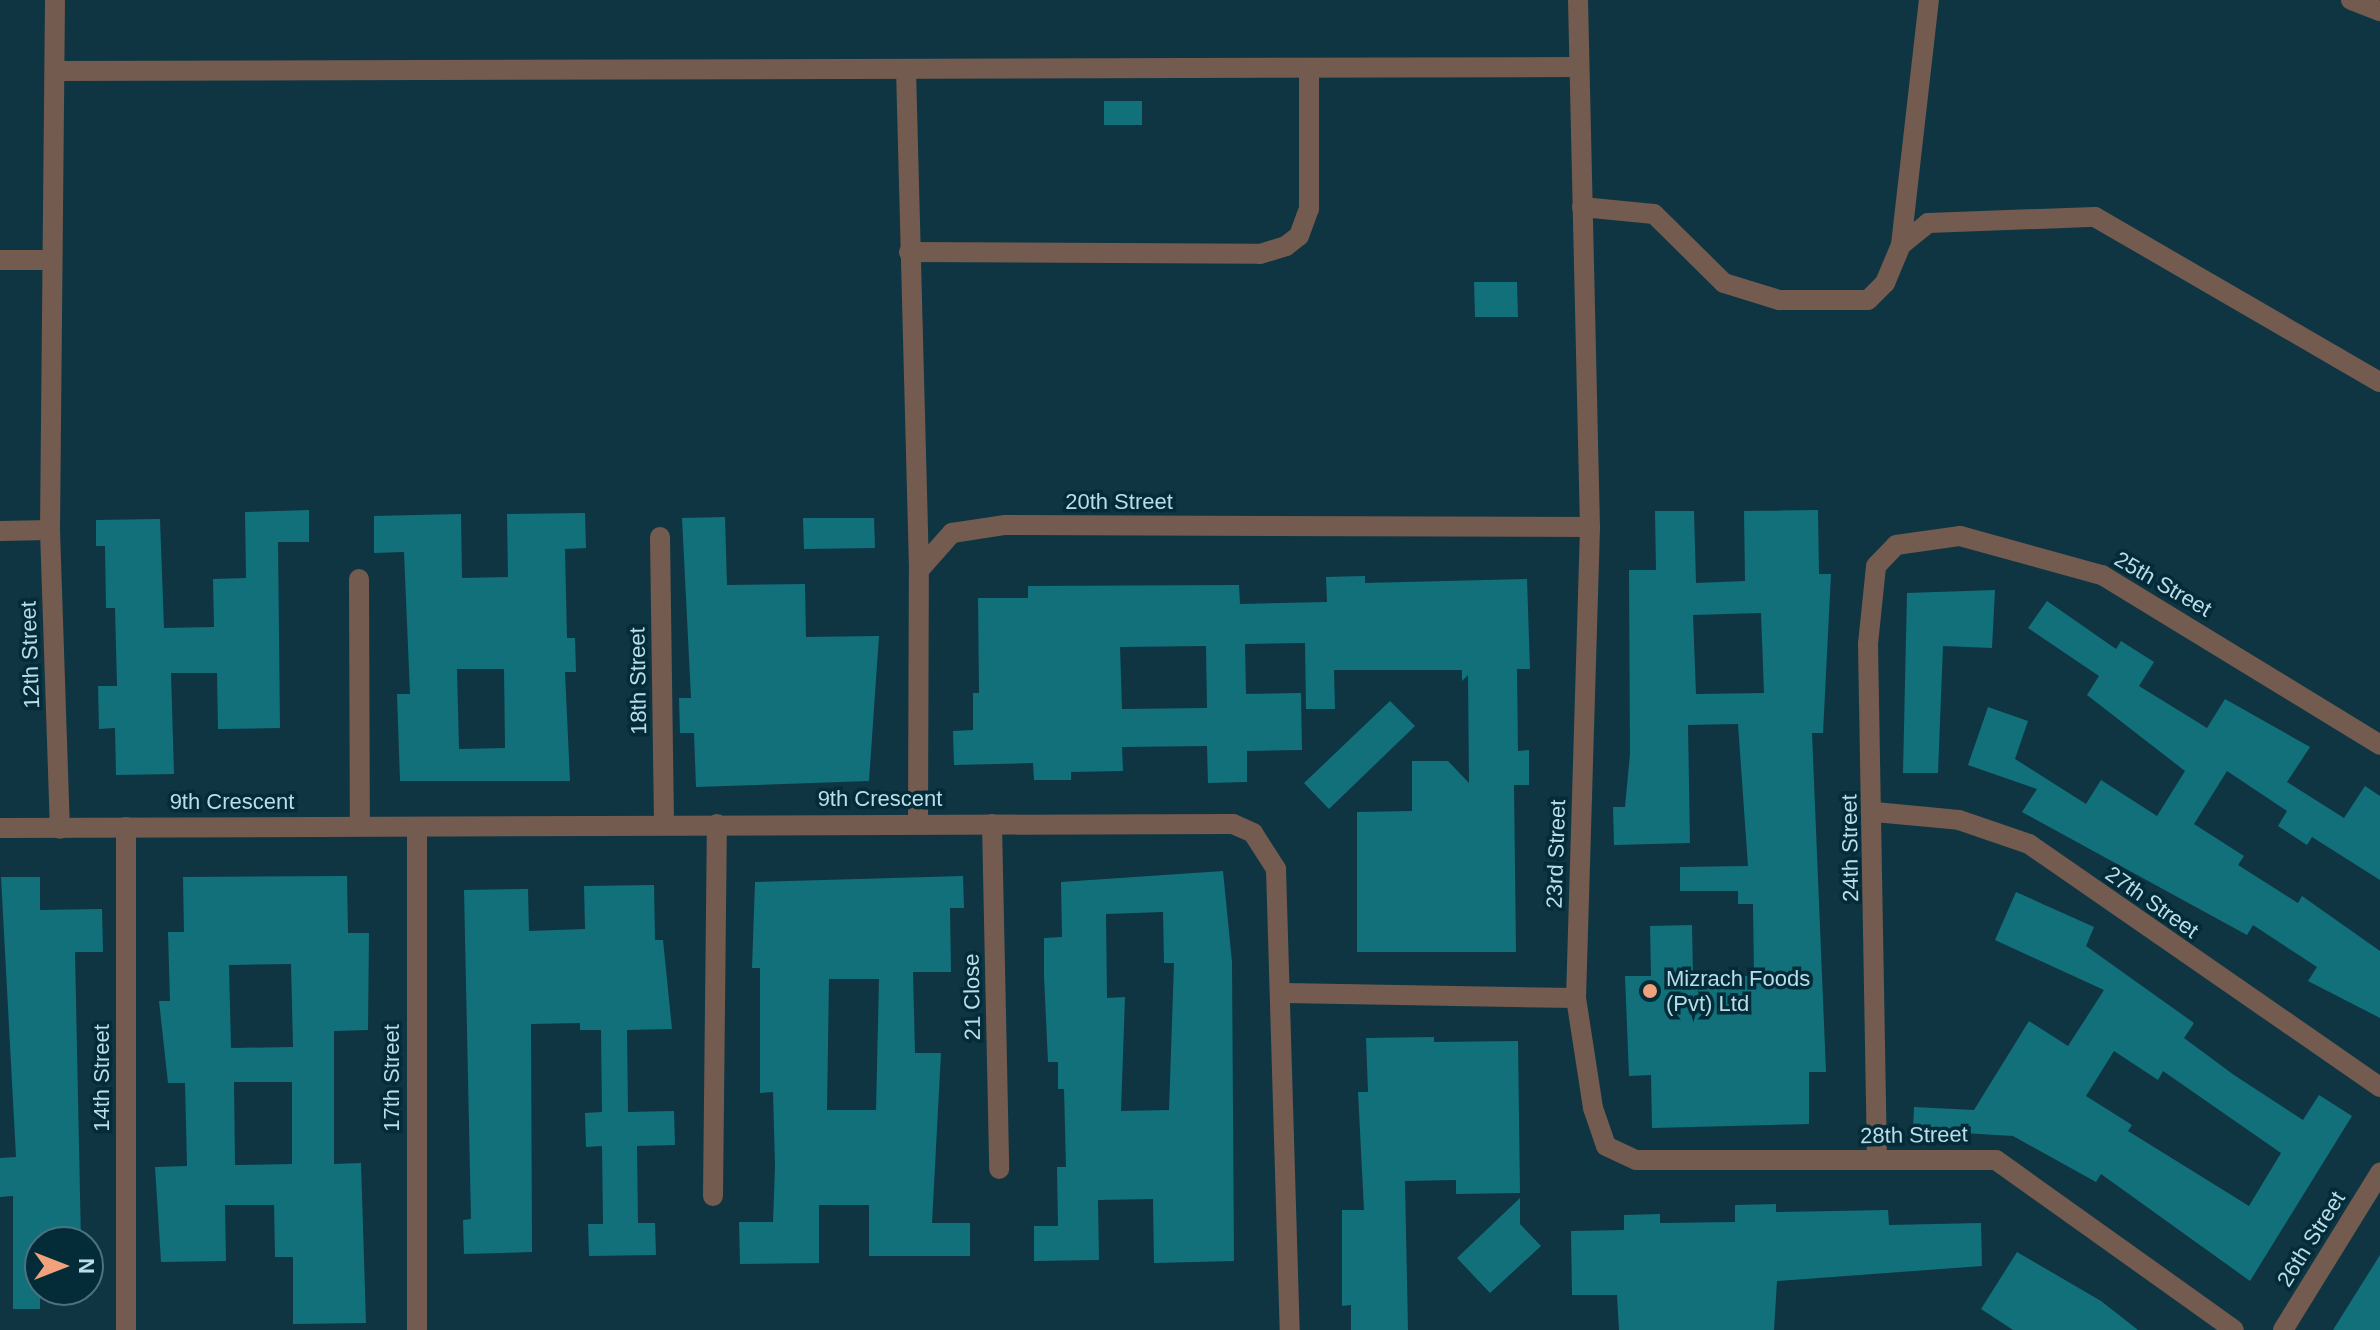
<!DOCTYPE html>
<html>
<head>
<meta charset="utf-8">
<style>
	body { margin:0 }
	#map { position:relative; width:2380px; height:1330px; overflow:hidden; background:#0f3543; font-family:Arial,sans-serif }
	div>[style] { position:absolute }
	.building>* { inset:0; background:#12707a }
	.minor>* { height:20px; margin:-10px; padding:0 10px; transform-origin:10px; border-radius:10px; background:#735b4f }
	.dots>* { width:22px; height:22px; translate:-50% -50%; box-sizing:border-box; border:4px solid #032b38; border-radius:50% }
	span { translate:-50% -50%; white-space:nowrap; text-align:center; line-height:1.15; -webkit-text-stroke:7px #032b38; paint-order:stroke }
	.street-label { font-size:22px; color:#bbdcea }
	.poi-label { font-size:22px; color:#bbdcea }
	.left { translate:0 -50%; text-align:left }
	.north { position:absolute; left:24px; top:1226px; width:80px; height:80px; box-sizing:border-box; background:#032b38; border:2px solid #4d727f; border-radius:50%; rotate:90deg; font-size:22px; font-weight:700; line-height:32px; text-align:center; color:#bbdcea }
	.north::after { content:''; display:block; margin:auto; width:28px; height:36px; background:#f1a17c; clip-path:polygon(50% 0,100% 100%,50% 72%,0 100%) }
</style>
</head>
<body>
<div id="map">
	<div class="building">
		<i style="clip-path:polygon(1104px 101px,1142px 101px,1142px 125px,1104px 125px)"></i>
		<i style="clip-path:polygon(1474px 282px,1517px 282px,1518px 317px,1475px 317px)"></i>
		<i style="clip-path:polygon(309px 510px,309px 542px,278px 542px,280px 728px,218px 729px,217px 673px,171px 673px,174px 774px,116px 775px,115px 728px,99px 729px,98px 686px,117px 686px,115px 608px,106px 608px,105px 546px,96px 546px,96px 520px,160px 519px,164px 628px,214px 627px,213px 579px,246px 578px,245px 512px)"></i>
		<i style="clip-path:polygon(evenodd,1818px 510px,1819px 574px,1831px 574px,1823px 733px,1812px 733px,1826px 1072px,1809px 1072px,1809px 1124px,1652px 1128px,1651px 1075px,1629px 1076px,1625px 976px,1651px 976px,1650px 926px,1692px 925px,1693px 975px,1754px 976px,1753px 904px,1738px 904px,1738px 891px,1680px 891px,1680px 867px,1748px 866px,1738px 724px,1688px 725px,1690px 843px,1614px 845px,1613px 807px,1625px 807px,1630px 754px,1629px 570px,1656px 570px,1655px 511px,1694px 511px,1696px 583px,1745px 581px,1744px 511px,1818px 510px,1761px 613px,1764px 693px,1696px 694px,1693px 615px,1761px 613px)"></i>
		<i style="clip-path:polygon(evenodd,585px 513px,586px 548px,565px 549px,567px 638px,575px 638px,576px 672px,565px 672px,570px 781px,400px 781px,397px 694px,410px 694px,404px 552px,374px 553px,374px 516px,461px 514px,462px 578px,508px 577px,507px 514px,585px 513px,457px 669px,504px 669px,505px 748px,459px 749px,457px 669px)"></i>
		<i style="clip-path:polygon(725px 517px,727px 585px,805px 584px,806px 637px,879px 636px,869px 781px,696px 787px,694px 733px,680px 733px,679px 698px,691px 698px,682px 518px)"></i>
		<i style="clip-path:polygon(803px 518px,874px 518px,875px 548px,804px 549px)"></i>
		<i style="clip-path:polygon(evenodd,1365px 576px,1365px 583px,1527px 579px,1530px 669px,1517px 669px,1518px 751px,1529px 750px,1529px 785px,1514px 785px,1516px 952px,1357px 952px,1357px 812px,1412px 811px,1412px 761px,1448px 761px,1469px 783px,1468px 675px,1462px 681px,1462px 670px,1334px 670px,1335px 709px,1306px 709px,1305px 643px,1245px 644px,1246px 694px,1301px 693px,1302px 750px,1247px 751px,1247px 782px,1208px 783px,1207px 746px,1122px 747px,1123px 771px,1071px 772px,1071px 780px,1034px 780px,1033px 763px,954px 765px,953px 731px,973px 730px,973px 693px,979px 693px,978px 598px,1028px 598px,1028px 586px,1239px 585px,1240px 604px,1327px 602px,1326px 577px,1365px 576px,1206px 646px,1207px 708px,1122px 709px,1120px 647px,1206px 646px)"></i>
		<i style="clip-path:polygon(1995px 590px,1992px 648px,1943px 646px,1938px 773px,1903px 773px,1907px 593px)"></i>
		<i style="clip-path:polygon(2047px 601px,2116px 649px,2121px 641px,2154px 662px,2139px 686px,2207px 728px,2225px 699px,2310px 747px,2287px 782px,2344px 818px,2365px 786px,2380px 796px,2380px 880px,2312px 837px,2307px 845px,2278px 826px,2287px 811px,2227px 771px,2194px 824px,2244px 856px,2238px 865px,2298px 903px,2302px 896px,2380px 951px,2380px 1018px,2308px 981px,2317px 967px,2253px 925px,2247px 935px,2022px 812px,2037px 789px,1968px 765px,1988px 707px,2028px 721px,2015px 759px,2086px 804px,2101px 780px,2157px 816px,2185px 771px,2087px 695px,2099px 676px,2028px 628px)"></i>
		<i style="clip-path:polygon(1390px 701px,1415px 726px,1329px 809px,1304px 783px)"></i>
		<i style="clip-path:polygon(evenodd,1223px 871px,1232px 962px,1234px 1261px,1154px 1263px,1153px 1199px,1098px 1200px,1099px 1260px,1034px 1261px,1034px 1226px,1058px 1226px,1057px 1167px,1066px 1167px,1064px 1089px,1058px 1089px,1058px 1062px,1048px 1062px,1044px 976px,1044px 938px,1062px 937px,1061px 882px,1223px 871px,1163px 912px,1164px 963px,1174px 963px,1169px 1110px,1121px 1111px,1125px 997px,1107px 998px,1106px 914px,1163px 912px)"></i>
		<i style="clip-path:polygon(evenodd,347px 876px,348px 933px,369px 933px,368px 1030px,334px 1031px,334px 1164px,361px 1163px,366px 1323px,293px 1324px,293px 1257px,275px 1257px,274px 1205px,225px 1205px,226px 1261px,161px 1262px,155px 1167px,187px 1166px,185px 1083px,168px 1083px,159px 1001px,170px 1001px,168px 932px,184px 932px,183px 877px,347px 876px,291px 964px,293px 1047px,231px 1048px,229px 965px,291px 964px,347px 876px,234px 1082px,292px 1082px,292px 1164px,235px 1165px,234px 1082px)"></i>
		<i style="clip-path:polygon(evenodd,963px 876px,964px 908px,950px 908px,951px 972px,913px 972px,915px 1053px,941px 1053px,932px 1223px,970px 1223px,970px 1256px,869px 1256px,869px 1205px,819px 1205px,819px 1263px,740px 1264px,739px 1222px,773px 1222px,775px 1166px,773px 1092px,760px 1093px,760px 968px,752px 968px,755px 882px,963px 876px,829px 979px,879px 979px,876px 1110px,827px 1110px,829px 979px)"></i>
		<i style="clip-path:polygon(1px 877px,40px 877px,40px 910px,102px 909px,103px 952px,75px 952px,81px 1242px,40px 1242px,40px 1309px,13px 1309px,13px 1196px,0 1197px,0 1158px,16px 1157px)"></i>
		<i style="clip-path:polygon(654px 885px,655px 940px,663px 940px,672px 1029px,627px 1030px,628px 1112px,674px 1111px,675px 1145px,637px 1146px,638px 1223px,655px 1223px,656px 1255px,589px 1256px,588px 1224px,603px 1224px,602px 1146px,586px 1147px,585px 1113px,602px 1112px,601px 1030px,580px 1030px,580px 1023px,531px 1024px,532px 1252px,464px 1254px,463px 1220px,471px 1219px,464px 890px,528px 889px,529px 931px,585px 929px,584px 886px)"></i>
		<i style="clip-path:polygon(evenodd,2016px 892px,2094px 927px,2086px 946px,2194px 1023px,2184px 1038px,2234px 1075px,2303px 1120px,2319px 1095px,2352px 1116px,2250px 1281px,2101px 1174px,2096px 1182px,2013px 1136px,1913px 1130px,1914px 1107px,1974px 1110px,2029px 1021px,2068px 1046px,2104px 990px,1995px 940px,2016px 892px,2114px 1051px,2158px 1080px,2163px 1071px,2281px 1153px,2249px 1206px,2128px 1131px,2132px 1125px,2086px 1096px,2114px 1051px)"></i>
		<i style="clip-path:polygon(1434px 1037px,1434px 1042px,1518px 1041px,1520px 1193px,1456px 1194px,1456px 1180px,1405px 1181px,1408px 1330px,1351px 1330px,1351px 1305px,1342px 1306px,1342px 1210px,1364px 1210px,1358px 1092px,1368px 1092px,1366px 1038px)"></i>
		<i style="clip-path:polygon(1520px 1198px,1520px 1224px,1541px 1246px,1490px 1293px,1457px 1258px)"></i>
		<i style="clip-path:polygon(1776px 1204px,1776px 1212px,1888px 1210px,1889px 1225px,1981px 1223px,1982px 1266px,1777px 1281px,1774px 1330px,1619px 1330px,1617px 1295px,1572px 1295px,1571px 1231px,1624px 1230px,1624px 1215px,1660px 1214px,1660px 1223px,1735px 1222px,1735px 1205px)"></i>
		<i style="clip-path:polygon(2017px 1252px,2101px 1301px,2138px 1330px,2013px 1330px,1981px 1309px)"></i>
		<i style="clip-path:polygon(2380px 1255px,2380px 1330px,2333px 1330px)"></i>
	</div>
	<div class="minor">
		<i style="left:1578px;top:0;width:527px;rotate:88.7deg"></i>
		<i style="left:1590px;top:527px;width:471px;rotate:91.7deg"></i>
		<i style="left:1576px;top:998px;width:111px;rotate:81.2deg"></i>
		<i style="left:1593px;top:1108px;width:40px;rotate:71.1deg"></i>
		<i style="left:1606px;top:1146px;width:33px;rotate:25deg"></i>
		<i style="left:1636px;top:1160px;width:360px"></i>
		<i style="left:1996px;top:1160px;width:292px;rotate:35.5deg"></i>
		<i style="left:2351px;top:0;width:31px;rotate:21deg"></i>
		<i style="left:906px;top:69px;width:501px;rotate:88.51deg"></i>
		<i style="left:55px;top:71px;width:1523px;rotate:-0.15deg"></i>
		<i style="left:1582px;top:207px;width:72px;rotate:5.6deg"></i>
		<i style="left:1654px;top:214px;width:98px;rotate:44.6deg"></i>
		<i style="left:1724px;top:283px;width:58px;rotate:17.2deg"></i>
		<i style="left:1779px;top:300px;width:89px"></i>
		<i style="left:1868px;top:300px;width:24px;rotate:-45deg"></i>
		<i style="left:1885px;top:283px;width:41px;rotate:-67.2deg"></i>
		<i style="left:1901px;top:245px;width:35px;rotate:-39deg"></i>
		<i style="left:1928px;top:223px;width:167px;rotate:-2.1deg"></i>
		<i style="left:2095px;top:217px;width:329px;rotate:30.1deg"></i>
		<i style="left:1901px;top:245px;width:247px;rotate:-83.5deg"></i>
		<i style="left:909px;top:252px;width:351px;rotate:0.3deg"></i>
		<i style="left:1260px;top:254px;width:27px;rotate:-17deg"></i>
		<i style="left:1286px;top:246px;width:16px;rotate:-38deg"></i>
		<i style="left:1299px;top:236px;width:29px;rotate:-70deg"></i>
		<i style="left:1309px;top:209px;width:140px;rotate:-90deg"></i>
		<i style="left:0;top:260px;width:51px"></i>
		<i style="left:50px;top:530px;width:530px;rotate:-89.46deg"></i>
		<i style="left:0;top:531px;width:50px;rotate:-1.1deg"></i>
		<i style="left:50px;top:530px;width:299px;rotate:88.1deg"></i>
		<i style="left:660px;top:537px;width:287px;rotate:89.2deg"></i>
		<i style="left:359px;top:579px;width:247px;rotate:89.8deg"></i>
		<i style="left:1875px;top:812px;width:84px;rotate:5.4deg"></i>
		<i style="left:1959px;top:820px;width:74px;rotate:18.9deg"></i>
		<i style="left:2029px;top:844px;width:427px;rotate:34.7deg"></i>
		<i style="left:918px;top:822px;width:252px;rotate:-89.8deg"></i>
		<i style="left:919px;top:570px;width:50px;rotate:-48.3deg"></i>
		<i style="left:952px;top:533px;width:54px;rotate:-8.6deg"></i>
		<i style="left:1005px;top:525px;width:585px;rotate:0.2deg"></i>
		<i style="left:992px;top:824px;width:345px;rotate:88.8deg"></i>
		<i style="left:126px;top:827px;width:503px;rotate:90deg"></i>
		<i style="left:417px;top:827px;width:503px;rotate:90deg"></i>
		<i style="left:0;top:828px;width:1233px;rotate:-0.19deg"></i>
		<i style="left:1233px;top:824px;width:22px;rotate:24deg"></i>
		<i style="left:1253px;top:833px;width:43px;rotate:57.4deg"></i>
		<i style="left:1276px;top:869px;width:461px;rotate:88.3deg"></i>
		<i style="left:1285px;top:993px;width:291px;rotate:1deg"></i>
		<i style="left:1877px;top:1160px;width:516px;rotate:-91deg"></i>
		<i style="left:1868px;top:644px;width:78px;rotate:-84.1deg"></i>
		<i style="left:1876px;top:566px;width:29px;rotate:-46deg"></i>
		<i style="left:1896px;top:545px;width:65px;rotate:-8deg"></i>
		<i style="left:1960px;top:536px;width:147px;rotate:15.4deg"></i>
		<i style="left:2102px;top:575px;width:326px;rotate:31.4deg"></i>
		<i style="left:713px;top:1196px;width:372px;rotate:-89.4deg"></i>
		<i style="left:2283px;top:1330px;width:185px;rotate:-58.3deg"></i>
	</div>
	<div class="dots">
		<i style="left:1650px;top:991px;background:#f1a17c"></i>
	</div>
	<div class="street-label">
		<span style="left:1119px;top:502px">20th Street</span>
		<span style="left:2163px;top:584px;rotate:30deg">25th Street</span>
		<span style="left:30px;top:655px;rotate:-92deg">12th Street</span>
		<span style="left:638px;top:681px;rotate:-91deg">18th Street</span>
		<span style="left:880px;top:799px">9th Crescent</span>
		<span style="left:232px;top:802px">9th Crescent</span>
		<span style="left:1850px;top:848px;rotate:-91deg">24th Street</span>
		<span style="left:1556px;top:854px;rotate:-88deg">23rd Street</span>
		<span style="left:2152px;top:902px;rotate:35deg">27th Street</span>
		<span style="left:972px;top:997px;rotate:-91deg">21 Close</span>
		<span style="left:102px;top:1078px;rotate:-90deg">14th Street</span>
		<span style="left:392px;top:1078px;rotate:-90deg">17th Street</span>
		<span style="left:1914px;top:1135px;rotate:-1deg">28th Street</span>
		<span style="left:2311px;top:1239px;rotate:-58deg">26th Street</span>
	</div>
	<div class="poi-label">
		<span class="left" style="left:1666px;top:991px">Mizrach Foods<br>(Pvt) Ltd</span>
	</div>
	<div class="north">N</div>
</div>
</body>
</html>
